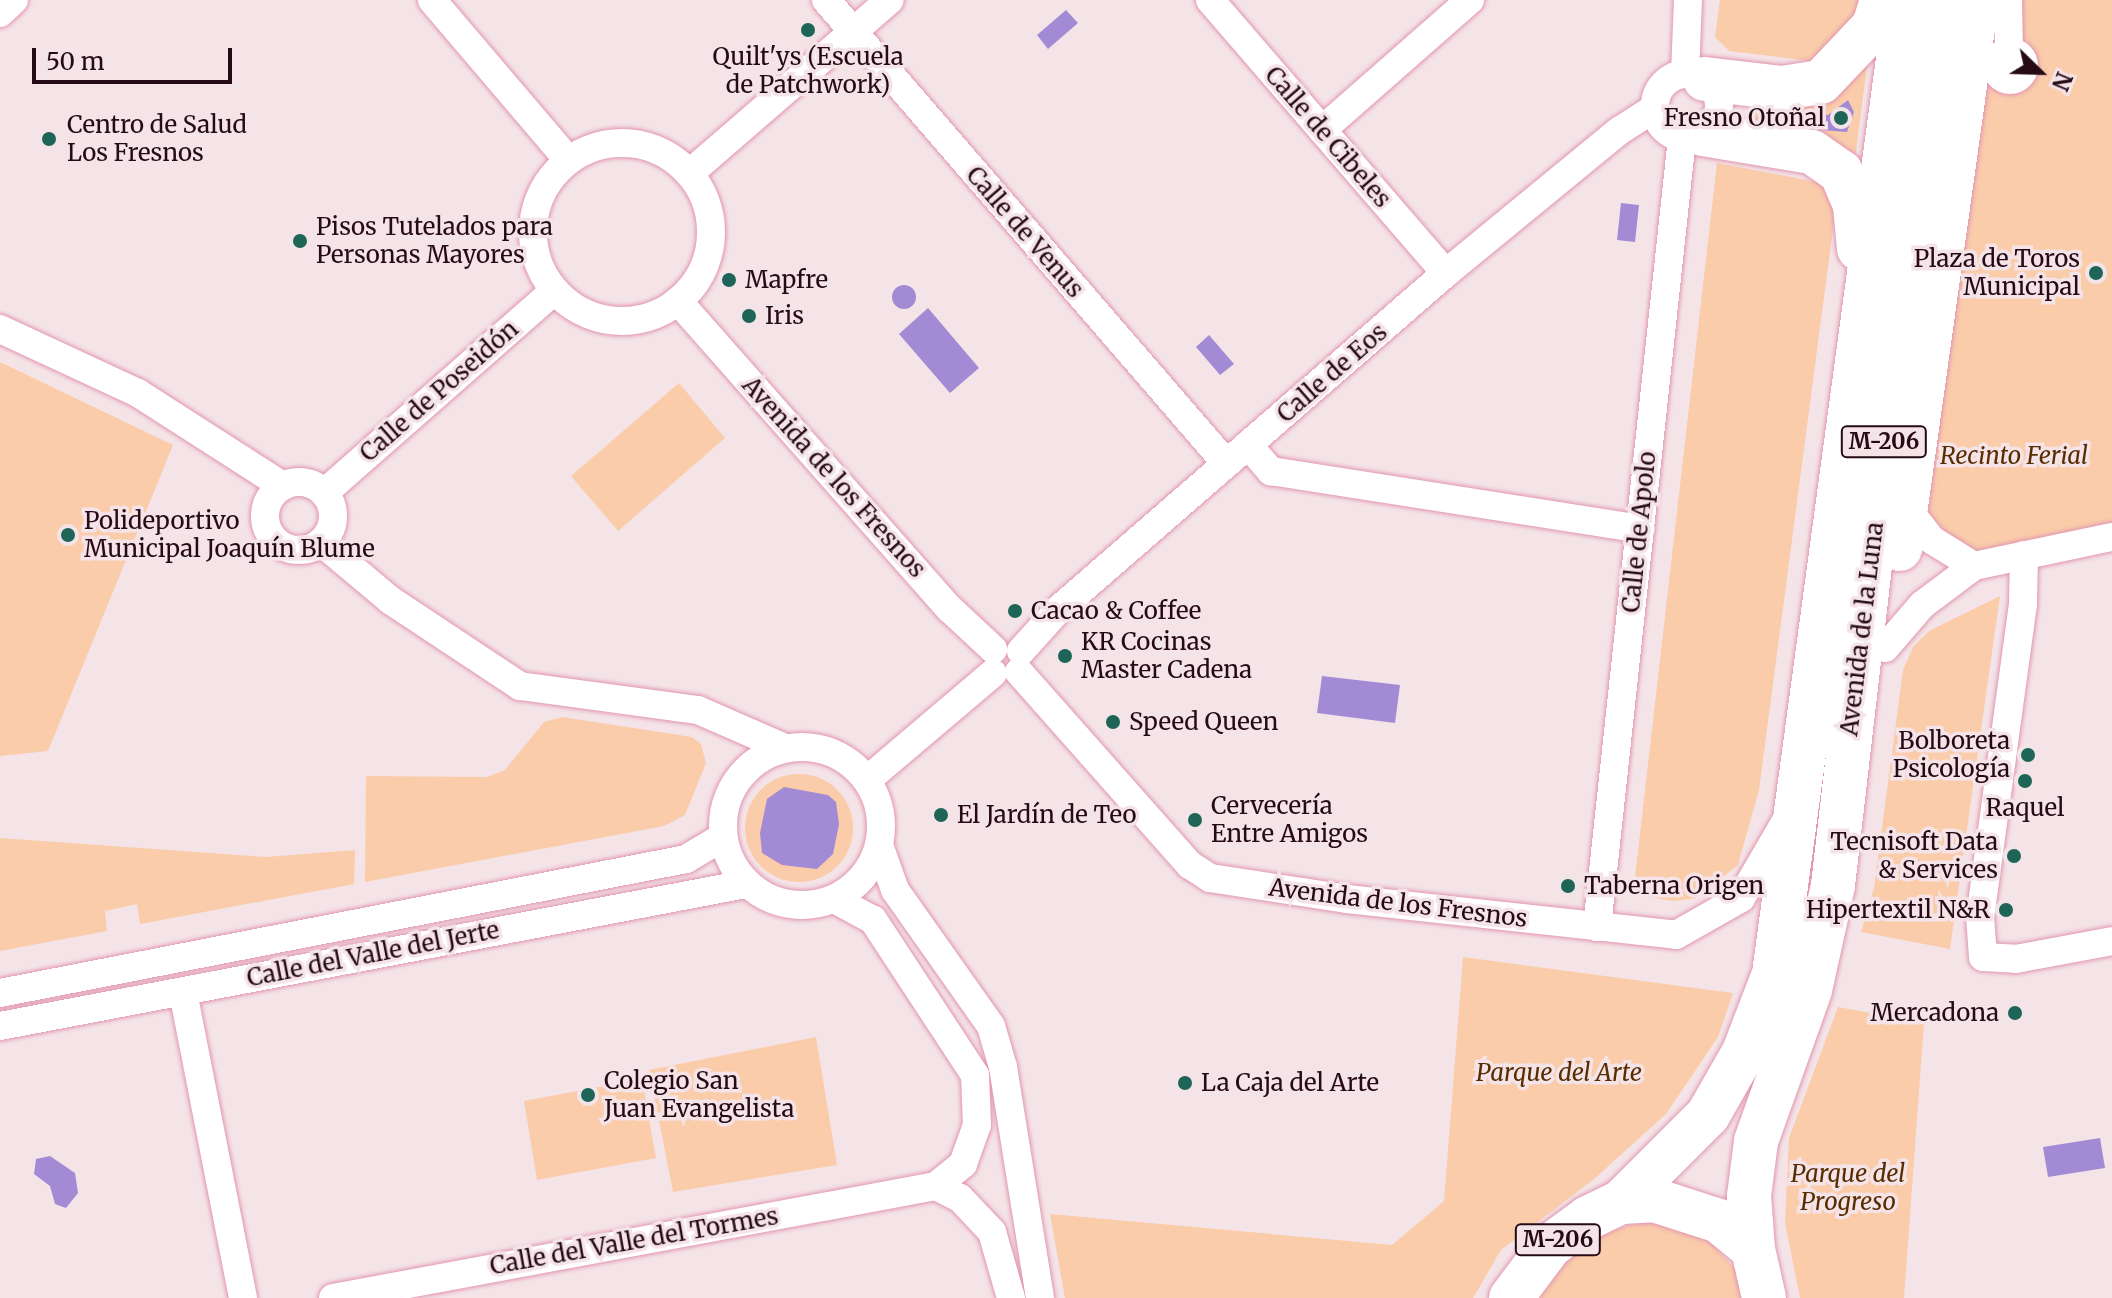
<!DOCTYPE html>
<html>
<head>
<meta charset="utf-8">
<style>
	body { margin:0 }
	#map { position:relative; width:2112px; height:1298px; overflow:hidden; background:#f4e4e8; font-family:Merriweather,serif }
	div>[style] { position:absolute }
	.green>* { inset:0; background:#faccaa }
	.round { border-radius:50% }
	.water>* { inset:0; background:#a28bd4 }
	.roads { filter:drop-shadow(0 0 2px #e296af) drop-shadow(0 0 2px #e296af) }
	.street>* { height:28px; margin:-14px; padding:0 14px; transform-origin:14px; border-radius:14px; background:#fff }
	.street>.ring { margin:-14px; padding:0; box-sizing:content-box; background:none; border:28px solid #fff; border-radius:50% }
	.primary>* { height:44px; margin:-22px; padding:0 22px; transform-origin:22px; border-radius:22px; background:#fff }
	.dots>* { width:22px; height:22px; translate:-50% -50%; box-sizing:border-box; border:4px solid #f4e4e8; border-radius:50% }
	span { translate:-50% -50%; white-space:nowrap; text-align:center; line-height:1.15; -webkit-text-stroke:7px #f4e4e8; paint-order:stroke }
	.shield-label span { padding:2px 6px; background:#f4e4e8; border:2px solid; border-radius:6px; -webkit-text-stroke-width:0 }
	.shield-label { font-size:22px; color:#260a15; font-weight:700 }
	.poi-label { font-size:24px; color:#260a15 }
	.right { translate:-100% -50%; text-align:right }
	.left { translate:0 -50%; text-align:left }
	.street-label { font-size:24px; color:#260a15 }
	.park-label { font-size:24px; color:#592d01; font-style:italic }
	.north { position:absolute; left:2000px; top:32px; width:80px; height:80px; -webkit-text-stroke:6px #f4e4e8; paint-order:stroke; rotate:113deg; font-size:22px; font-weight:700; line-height:32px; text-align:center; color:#260a15 }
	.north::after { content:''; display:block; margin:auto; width:28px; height:36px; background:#260a15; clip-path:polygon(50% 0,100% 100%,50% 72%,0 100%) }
	.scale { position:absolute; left:32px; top:48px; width:200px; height:36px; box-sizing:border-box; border:4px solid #260a15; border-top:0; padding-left:10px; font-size:24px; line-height:28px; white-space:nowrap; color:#260a15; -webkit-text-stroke:6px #f4e4e8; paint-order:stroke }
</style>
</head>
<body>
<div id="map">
	<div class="green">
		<i style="clip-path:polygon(1720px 0,1866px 0,1819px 62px,1729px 51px,1715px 37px)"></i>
		<i style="clip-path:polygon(2008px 0,2112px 0,2112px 537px,1982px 566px,1907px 508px,1970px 68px,1996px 68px)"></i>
		<i style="clip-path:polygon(1868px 59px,1854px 166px,1748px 132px,1752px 102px)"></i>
		<i style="clip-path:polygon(1717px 163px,1817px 182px,1829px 192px,1835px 214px,1759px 790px,1738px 865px,1696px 898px,1674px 901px,1633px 895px)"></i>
		<i style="clip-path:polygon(0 362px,173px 445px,48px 751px,0 756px)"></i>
		<i style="clip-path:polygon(679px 383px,725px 438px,618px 531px,571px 476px)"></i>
		<i style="clip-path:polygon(2000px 596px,1950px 949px,1861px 932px,1874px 888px,1903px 670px,1913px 647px,1929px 631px)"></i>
		<i style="clip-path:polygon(562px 717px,692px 737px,701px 744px,706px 763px,685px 815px,664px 826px,365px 882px,366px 776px,487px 777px,505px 770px,544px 722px)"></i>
		<i class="round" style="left:745px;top:774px;width:108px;height:108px"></i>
		<i style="clip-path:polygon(0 838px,266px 857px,355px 850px,354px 884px,140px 924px,137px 904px,105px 911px,107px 931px,0 951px)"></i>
		<i style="clip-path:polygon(1463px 957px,1733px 993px,1718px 1037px,1666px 1114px,1594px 1179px,1501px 1250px,1473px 1298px,1065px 1298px,1050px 1214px,1392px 1245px,1444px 1201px)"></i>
		<i style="clip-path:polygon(1838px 1007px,1924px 1023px,1904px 1298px,1800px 1298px,1785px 1223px,1789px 1138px)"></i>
		<i style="clip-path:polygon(816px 1037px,837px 1165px,673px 1192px,649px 1070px)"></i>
		<i style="clip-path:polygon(642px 1079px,656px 1158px,537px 1180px,524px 1101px)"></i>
		<i style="clip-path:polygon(1647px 1221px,1701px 1232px,1738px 1272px,1745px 1298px,1534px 1298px,1571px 1256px,1602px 1233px)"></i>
	</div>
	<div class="water">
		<i style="clip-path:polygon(1066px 10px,1078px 23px,1048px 49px,1037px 35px)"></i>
		<i style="clip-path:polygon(1848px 100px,1854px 112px,1847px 132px,1821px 130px,1811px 136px,1788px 127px,1789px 112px,1828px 115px)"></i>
		<i style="clip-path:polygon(1621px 203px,1639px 205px,1635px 242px,1617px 240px)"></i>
		<i class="round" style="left:892px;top:285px;width:24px;height:24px"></i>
		<i style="clip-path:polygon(928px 308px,979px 368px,950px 393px,899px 334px)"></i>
		<i style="clip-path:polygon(1209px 335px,1234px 364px,1220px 375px,1196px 347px)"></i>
		<i style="clip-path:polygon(1322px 676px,1400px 685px,1395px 723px,1317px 713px)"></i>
		<i style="clip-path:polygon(784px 787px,828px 795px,836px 802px,839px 824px,833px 854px,817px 869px,782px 865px,762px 853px,760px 833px,767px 799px)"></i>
		<i style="clip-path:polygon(2100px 1138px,2105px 1168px,2048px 1177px,2043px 1147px)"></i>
		<i style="clip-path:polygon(50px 1156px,75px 1173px,78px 1193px,66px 1208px,55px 1204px,50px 1186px,34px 1174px,36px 1159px)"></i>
	</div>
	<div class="roads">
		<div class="street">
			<i style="left:432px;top:0;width:210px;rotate:49.6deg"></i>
			<i style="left:826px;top:0;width:612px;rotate:49.18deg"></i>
			<i style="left:1210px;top:0;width:361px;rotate:49.2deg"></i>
			<i style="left:2008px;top:0;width:52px;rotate:88.9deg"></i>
			<i style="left:0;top:13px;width:19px;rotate:-43deg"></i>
			<i class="ring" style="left:1996px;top:52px;width:0;height:0"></i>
			<i style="left:1685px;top:74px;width:74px;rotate:-87.7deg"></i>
			<i class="ring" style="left:1655px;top:74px;width:36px;height:36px"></i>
			<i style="left:1322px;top:130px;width:197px;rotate:-41.3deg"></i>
			<i class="ring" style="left:533px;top:143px;width:150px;height:150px"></i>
			<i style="left:690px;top:173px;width:264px;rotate:-40.9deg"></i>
			<i style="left:678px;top:301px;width:411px;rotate:48.6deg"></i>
			<i style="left:950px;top:609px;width:59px;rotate:42.9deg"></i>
			<i style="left:0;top:329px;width:152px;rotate:24.9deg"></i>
			<i style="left:138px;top:393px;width:172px;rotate:32.7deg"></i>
			<i style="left:1248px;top:445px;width:35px;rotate:49deg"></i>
			<i style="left:1271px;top:471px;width:374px;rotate:8.9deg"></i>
			<i class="ring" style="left:265px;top:482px;width:40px;height:40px"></i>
			<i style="left:324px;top:493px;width:306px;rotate:-41.3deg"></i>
			<i style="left:1907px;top:508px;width:41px;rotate:52deg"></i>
			<i style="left:1932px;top:540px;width:49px;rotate:31.8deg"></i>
			<i style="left:321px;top:542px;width:90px;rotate:40deg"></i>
			<i style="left:390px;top:600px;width:156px;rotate:33.5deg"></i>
			<i style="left:520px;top:686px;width:180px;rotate:7.7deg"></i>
			<i style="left:698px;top:710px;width:95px;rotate:23.6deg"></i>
			<i style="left:2024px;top:555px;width:49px;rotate:91.2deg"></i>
			<i style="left:2023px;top:604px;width:315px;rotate:97.8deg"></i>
			<i style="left:1980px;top:916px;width:41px;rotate:85.8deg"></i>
			<i style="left:1983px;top:957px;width:33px;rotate:3deg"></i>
			<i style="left:2016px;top:959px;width:98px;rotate:-10.6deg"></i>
			<i style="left:1885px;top:648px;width:57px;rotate:-49.3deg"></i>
			<i style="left:1922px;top:605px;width:65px;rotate:-36.9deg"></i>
			<i style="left:1974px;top:566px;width:141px;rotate:-11.9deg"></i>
			<i style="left:1021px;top:651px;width:57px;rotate:-47.9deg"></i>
			<i style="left:1059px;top:609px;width:513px;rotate:-40.97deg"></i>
			<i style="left:1446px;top:273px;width:224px;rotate:-39.4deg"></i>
			<i style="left:1619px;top:131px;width:43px;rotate:-32.6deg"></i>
			<i style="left:1019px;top:672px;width:258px;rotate:48.5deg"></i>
			<i style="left:1190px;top:865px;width:24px;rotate:33deg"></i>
			<i style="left:1210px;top:878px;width:139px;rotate:8.7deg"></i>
			<i style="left:1347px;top:899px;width:331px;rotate:6.2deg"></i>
			<i style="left:1676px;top:935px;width:75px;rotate:-29.6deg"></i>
			<i style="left:1741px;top:898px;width:91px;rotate:-59.8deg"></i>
			<i class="ring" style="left:723px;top:747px;width:130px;height:130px"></i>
			<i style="left:867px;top:780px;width:165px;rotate:-40.3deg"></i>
			<i style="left:879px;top:845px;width:48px;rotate:70.4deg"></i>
			<i style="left:895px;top:890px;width:166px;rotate:54.8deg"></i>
			<i style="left:991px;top:1026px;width:43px;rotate:73.7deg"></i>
			<i style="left:1003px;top:1067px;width:234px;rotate:80.9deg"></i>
			<i style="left:1597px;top:927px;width:794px;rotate:-83.85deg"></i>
			<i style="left:183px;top:992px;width:312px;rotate:78.9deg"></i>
			<i style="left:0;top:993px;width:699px;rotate:-11.05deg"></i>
			<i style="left:686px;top:859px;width:43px;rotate:-30.7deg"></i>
			<i style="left:0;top:1026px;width:759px;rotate:-10.78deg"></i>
			<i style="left:936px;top:1186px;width:27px;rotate:27deg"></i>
			<i style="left:960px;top:1198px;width:47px;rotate:46.7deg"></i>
			<i style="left:992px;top:1232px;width:69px;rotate:73.9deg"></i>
			<i style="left:333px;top:1298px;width:613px;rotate:-10.52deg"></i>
			<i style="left:936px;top:1186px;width:35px;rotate:-39deg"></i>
			<i style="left:963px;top:1164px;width:41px;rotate:-70.3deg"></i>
			<i style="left:977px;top:1125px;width:50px;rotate:-92.3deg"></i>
			<i style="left:975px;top:1075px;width:186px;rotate:-123.3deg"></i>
			<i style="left:873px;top:920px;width:44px;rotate:-151.7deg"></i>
		</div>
		<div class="primary">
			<i style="left:1705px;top:79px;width:78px;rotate:6.7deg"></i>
			<i style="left:1782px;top:88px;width:39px;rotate:-9deg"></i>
			<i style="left:1821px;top:82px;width:77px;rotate:-46.6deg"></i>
			<i style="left:1874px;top:26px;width:27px;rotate:-73deg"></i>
			<i style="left:1703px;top:134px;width:110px;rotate:9.4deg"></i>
			<i style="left:1812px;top:152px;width:35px;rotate:35deg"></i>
			<i style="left:1841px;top:172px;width:36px;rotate:67deg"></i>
			<i style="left:1855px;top:205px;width:44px;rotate:84.8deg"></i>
			<i style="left:1900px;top:549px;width:554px;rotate:-82.02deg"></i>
			<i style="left:1621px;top:1202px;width:123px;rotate:-45deg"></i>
			<i style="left:1708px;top:1115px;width:73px;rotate:-60.3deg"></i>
			<i style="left:1744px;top:1052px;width:84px;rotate:-69deg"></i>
			<i style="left:1774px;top:974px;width:983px;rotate:-82.28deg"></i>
			<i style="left:1753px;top:1249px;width:53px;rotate:-94.3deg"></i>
			<i style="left:1749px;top:1196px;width:55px;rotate:-82.7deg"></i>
			<i style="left:1756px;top:1141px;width:160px;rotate:-70.3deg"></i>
			<i style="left:1810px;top:990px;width:107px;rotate:-77.6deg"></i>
			<i style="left:1833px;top:885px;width:565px;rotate:-83.39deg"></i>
			<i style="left:1898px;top:324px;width:327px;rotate:-82.1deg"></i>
			<i style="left:1511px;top:1298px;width:65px;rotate:-53.1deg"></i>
			<i style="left:1550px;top:1246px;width:47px;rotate:-36.4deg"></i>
			<i style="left:1588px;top:1218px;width:37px;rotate:-26deg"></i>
			<i style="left:1621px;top:1202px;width:33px;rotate:-3deg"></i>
			<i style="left:1654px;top:1200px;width:68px;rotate:17.9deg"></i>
			<i style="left:1719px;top:1221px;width:44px;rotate:39.5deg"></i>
			<i style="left:1753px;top:1249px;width:50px;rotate:77.3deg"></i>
		</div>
	</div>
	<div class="dots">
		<i style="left:808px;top:30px;background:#1e6457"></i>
		<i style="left:1841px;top:118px;background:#1e6457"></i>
		<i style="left:49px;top:139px;background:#1e6457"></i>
		<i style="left:300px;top:241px;background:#1e6457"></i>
		<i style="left:2096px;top:273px;background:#1e6457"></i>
		<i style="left:729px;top:280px;background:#1e6457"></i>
		<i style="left:749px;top:316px;background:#1e6457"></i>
		<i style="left:68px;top:535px;background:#1e6457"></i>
		<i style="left:1015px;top:611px;background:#1e6457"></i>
		<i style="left:1065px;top:656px;background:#1e6457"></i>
		<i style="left:1113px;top:722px;background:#1e6457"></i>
		<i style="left:2028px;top:755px;background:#1e6457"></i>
		<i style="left:2025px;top:781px;background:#1e6457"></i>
		<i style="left:941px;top:815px;background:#1e6457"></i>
		<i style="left:1195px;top:820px;background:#1e6457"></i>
		<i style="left:2014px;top:856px;background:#1e6457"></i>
		<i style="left:1568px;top:886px;background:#1e6457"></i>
		<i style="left:2006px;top:910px;background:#1e6457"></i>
		<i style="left:2015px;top:1013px;background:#1e6457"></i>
		<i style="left:1185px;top:1083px;background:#1e6457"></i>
		<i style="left:588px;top:1095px;background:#1e6457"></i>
	</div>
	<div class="shield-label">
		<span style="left:1884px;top:442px">M-206</span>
		<span style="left:1558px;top:1240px">M-206</span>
	</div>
	<div class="poi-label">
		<span style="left:808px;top:71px">Quilt'ys (Escuela<br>de Patchwork)</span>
		<span class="right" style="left:1825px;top:118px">Fresno Otoñal</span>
		<span class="left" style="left:67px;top:139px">Centro de Salud<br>Los Fresnos</span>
		<span class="left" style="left:316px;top:241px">Pisos Tutelados para<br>Personas Mayores</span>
		<span class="right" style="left:2080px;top:273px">Plaza de Toros<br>Municipal</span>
		<span class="left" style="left:745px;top:280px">Mapfre</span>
		<span class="left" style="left:765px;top:316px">Iris</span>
		<span class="left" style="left:84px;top:535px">Polideportivo<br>Municipal Joaquín Blume</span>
		<span class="left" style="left:1031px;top:611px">Cacao &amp; Coffee</span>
		<span class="left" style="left:1081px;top:656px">KR Cocinas<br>Master Cadena</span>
		<span class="left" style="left:1129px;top:722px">Speed Queen</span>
		<span class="right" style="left:2010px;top:755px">Bolboreta<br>Psicología</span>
		<span class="left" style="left:1211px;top:820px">Cervecería<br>Entre Amigos</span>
		<span style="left:2025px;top:808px">Raquel</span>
		<span class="left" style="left:957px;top:815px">El Jardín de Teo</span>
		<span class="right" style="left:1998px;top:856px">Tecnisoft Data<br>&amp; Services</span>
		<span class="left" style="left:1584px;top:886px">Taberna Origen</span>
		<span class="right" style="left:1990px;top:910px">Hipertextil N&amp;R</span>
		<span class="right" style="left:1999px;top:1013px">Mercadona</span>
		<span class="left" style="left:604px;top:1095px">Colegio San<br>Juan Evangelista</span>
		<span class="left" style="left:1201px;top:1083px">La Caja del Arte</span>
	</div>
	<div class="street-label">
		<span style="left:1328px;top:137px;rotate:49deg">Calle de Cibeles</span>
		<span style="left:1025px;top:232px;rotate:49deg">Calle de Venus</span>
		<span style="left:1332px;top:373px;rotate:-41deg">Calle de Eos</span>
		<span style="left:439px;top:391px;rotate:-41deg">Calle de Poseidón</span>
		<span style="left:834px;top:477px;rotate:48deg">Avenida de los Fresnos</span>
		<span style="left:1639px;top:532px;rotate:-84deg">Calle de Apolo</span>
		<span style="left:1862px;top:629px;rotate:-83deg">Avenida de la Luna</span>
		<span style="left:1398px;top:903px;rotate:7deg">Avenida de los Fresnos</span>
		<span style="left:373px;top:954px;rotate:-11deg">Calle del Valle del Jerte</span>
		<span style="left:634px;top:1241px;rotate:-10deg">Calle del Valle del Tormes</span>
	</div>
	<div class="park-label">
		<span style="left:2014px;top:456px">Recinto Ferial</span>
		<span style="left:1559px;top:1073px">Parque del Arte</span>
		<span style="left:1848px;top:1188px">Parque del<br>Progreso</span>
	</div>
	<div class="north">N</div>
	<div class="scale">50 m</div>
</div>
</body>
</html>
